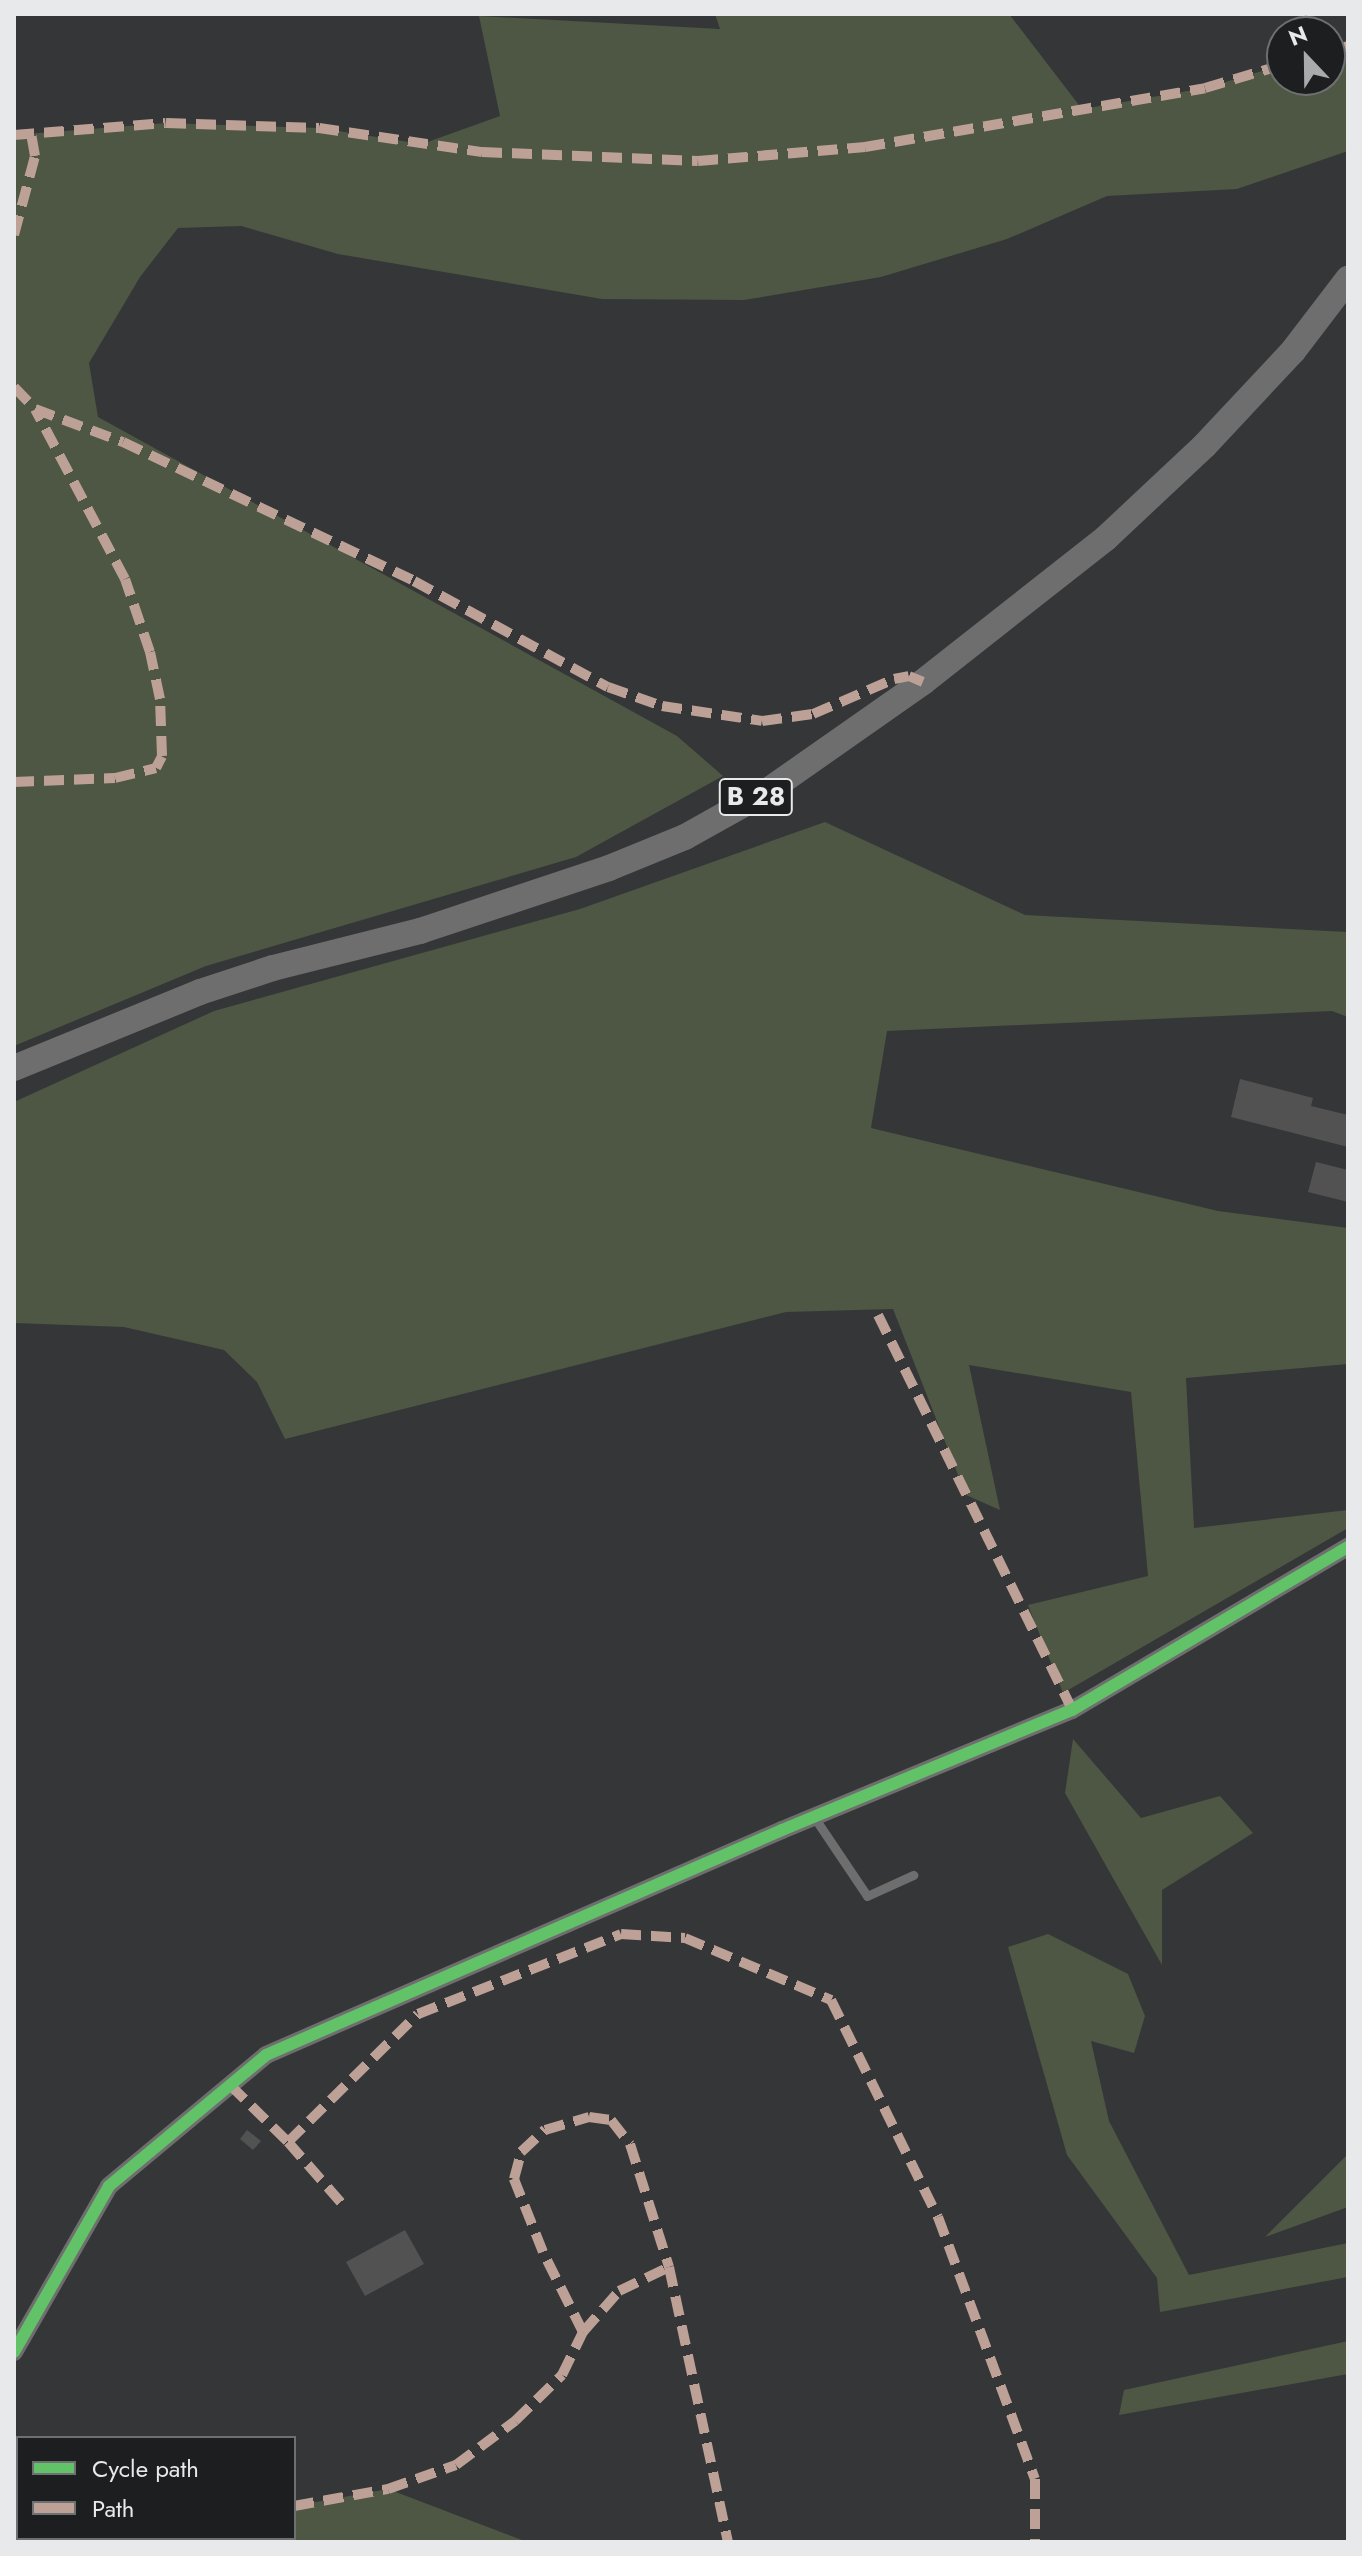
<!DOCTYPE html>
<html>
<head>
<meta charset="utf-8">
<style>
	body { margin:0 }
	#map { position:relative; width:1362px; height:2556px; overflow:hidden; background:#353638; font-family:Jost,sans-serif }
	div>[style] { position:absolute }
	.green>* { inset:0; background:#4d5743 }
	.building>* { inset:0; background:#525252 }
	.lane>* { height:9px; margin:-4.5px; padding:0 4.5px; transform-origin:4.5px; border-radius:4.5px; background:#6e6e6e }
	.street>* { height:18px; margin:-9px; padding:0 9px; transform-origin:9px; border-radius:9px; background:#6e6e6e }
	.primary>* { height:26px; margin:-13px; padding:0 13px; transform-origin:13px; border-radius:13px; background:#6e6e6f }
	.quiet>* { height:10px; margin-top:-5px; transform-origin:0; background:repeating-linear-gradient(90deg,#bda197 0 20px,transparent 0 30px) }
	.cycleway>* { height:12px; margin:-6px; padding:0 6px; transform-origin:6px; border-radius:6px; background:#61c268 }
	span { translate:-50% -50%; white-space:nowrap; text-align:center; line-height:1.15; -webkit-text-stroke:6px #1c1e1f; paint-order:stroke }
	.shield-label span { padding:2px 6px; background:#1c1e1f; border:2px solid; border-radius:6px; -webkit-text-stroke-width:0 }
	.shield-label { font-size:26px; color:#e7e9ea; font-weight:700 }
	.frame { position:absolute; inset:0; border:16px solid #e7e9ea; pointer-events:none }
	.legend { position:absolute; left:16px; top:2436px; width:280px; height:104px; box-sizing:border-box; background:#1c1e1f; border:2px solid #6d6f70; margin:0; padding:10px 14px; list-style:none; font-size:24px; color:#e7e9ea }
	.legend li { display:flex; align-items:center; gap:16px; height:40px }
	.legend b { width:40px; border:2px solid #6d6f70 }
	.north { position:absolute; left:1266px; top:16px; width:80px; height:80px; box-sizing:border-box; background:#1c1e1f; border:2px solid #6d6f70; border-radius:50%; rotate:338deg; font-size:22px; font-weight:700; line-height:32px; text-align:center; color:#e7e9ea }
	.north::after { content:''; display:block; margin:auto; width:28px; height:36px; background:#a9aaac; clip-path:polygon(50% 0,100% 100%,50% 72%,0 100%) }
</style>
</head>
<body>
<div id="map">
	<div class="green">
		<i style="clip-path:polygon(715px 14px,1009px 14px,1082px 109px,1205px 88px,1282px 65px,1282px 80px,1330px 80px,1330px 52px,1348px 46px,1348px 151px,1237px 189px,1107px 196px,1007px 239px,881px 277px,744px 300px,602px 299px,338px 254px,241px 226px,178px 228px,140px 277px,89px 363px,98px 417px,677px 736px,723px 776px,576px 857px,206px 966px,14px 1046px,14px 135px,166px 123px,319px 128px,422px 144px,500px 116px,479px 16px,720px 29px)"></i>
		<i style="clip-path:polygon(825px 822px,1025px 915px,1348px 932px,1348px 1017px,1332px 1011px,887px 1031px,871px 1128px,1218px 1211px,1348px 1228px,1348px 1364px,1186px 1378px,1194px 1528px,1348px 1510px,1348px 1528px,1063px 1693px,1028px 1605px,1148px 1576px,1131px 1392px,969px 1365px,1000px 1510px,966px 1495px,893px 1309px,786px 1312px,285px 1439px,257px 1382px,224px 1350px,124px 1327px,14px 1323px,14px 1102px,214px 1011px,580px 909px)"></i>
		<i style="clip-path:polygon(1073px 1739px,1141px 1818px,1220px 1796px,1253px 1833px,1162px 1890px,1162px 1965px,1065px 1793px)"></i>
		<i style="clip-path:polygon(1048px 1934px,1128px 1974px,1145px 2016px,1134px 2053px,1091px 2041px,1109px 2121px,1189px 2275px,1348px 2243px,1348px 2277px,1160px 2312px,1157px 2278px,1067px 2155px,1008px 1947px)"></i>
		<i style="clip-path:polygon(1348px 2154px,1348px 2207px,1265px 2237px)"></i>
		<i style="clip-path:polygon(1348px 2341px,1348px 2374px,1119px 2415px,1124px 2390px)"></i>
		<i style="clip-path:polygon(388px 2489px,527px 2542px,52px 2542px,69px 2538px,294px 2538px,294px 2506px)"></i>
	</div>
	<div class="building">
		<i style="clip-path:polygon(1240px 1079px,1313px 1098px,1311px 1106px,1348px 1115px,1348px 1147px,1231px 1117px)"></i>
		<i style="clip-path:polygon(1316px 1162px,1348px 1170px,1348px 1202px,1308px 1192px)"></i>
		<i style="clip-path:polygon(247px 2130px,261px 2141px,253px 2150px,240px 2139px)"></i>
		<i style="clip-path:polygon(405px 2230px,424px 2264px,365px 2296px,346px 2262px)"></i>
	</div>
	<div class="lane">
		<i style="left:814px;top:1817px;width:95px;rotate:56.1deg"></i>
		<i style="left:867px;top:1896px;width:51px;rotate:-24.5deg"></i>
	</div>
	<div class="street">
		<i style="left:14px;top:2352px;width:191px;rotate:-60.2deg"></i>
		<i style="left:109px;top:2186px;width:204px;rotate:-39.8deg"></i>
		<i style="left:266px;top:2055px;width:563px;rotate:-23.56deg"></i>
		<i style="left:782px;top:1830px;width:314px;rotate:-22.5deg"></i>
		<i style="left:1072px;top:1710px;width:321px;rotate:-30.6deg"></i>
	</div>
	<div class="primary">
		<i style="left:14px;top:1068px;width:201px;rotate:-22.2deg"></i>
		<i style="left:200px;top:992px;width:77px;rotate:-18.2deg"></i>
		<i style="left:273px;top:968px;width:152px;rotate:-14.1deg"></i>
		<i style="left:420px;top:931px;width:199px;rotate:-18.4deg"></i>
		<i style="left:609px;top:868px;width:82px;rotate:-22.2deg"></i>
		<i style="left:685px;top:837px;width:96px;rotate:-29.2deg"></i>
		<i style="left:769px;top:790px;width:188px;rotate:-35deg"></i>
		<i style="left:923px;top:682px;width:233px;rotate:-38.2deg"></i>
		<i style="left:1106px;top:538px;width:136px;rotate:-43.2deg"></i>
		<i style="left:1205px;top:445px;width:129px;rotate:-46.9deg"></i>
		<i style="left:1293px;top:351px;width:91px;rotate:-52.6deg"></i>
	</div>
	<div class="quiet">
		<i style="left:1330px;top:52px;width:19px;rotate:-18deg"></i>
		<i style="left:14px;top:135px;width:152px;rotate:-4.5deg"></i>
		<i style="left:166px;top:123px;width:153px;rotate:1.9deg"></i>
		<i style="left:319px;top:128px;width:165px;rotate:8.4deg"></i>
		<i style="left:482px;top:152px;width:216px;rotate:2.4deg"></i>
		<i style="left:698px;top:161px;width:168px;rotate:-4.8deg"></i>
		<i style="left:865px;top:147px;width:345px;rotate:-9.8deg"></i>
		<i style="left:1205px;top:88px;width:80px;rotate:-16.6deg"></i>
		<i style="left:14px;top:235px;width:82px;rotate:-75.1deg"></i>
		<i style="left:35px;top:156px;width:23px;rotate:-100deg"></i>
		<i style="left:14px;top:387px;width:30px;rotate:46deg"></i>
		<i style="left:35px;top:409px;width:94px;rotate:20.6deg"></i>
		<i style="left:123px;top:442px;width:322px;rotate:25.5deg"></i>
		<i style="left:414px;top:581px;width:221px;rotate:28.7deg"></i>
		<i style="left:608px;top:687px;width:57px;rotate:19.4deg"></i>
		<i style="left:662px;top:706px;width:101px;rotate:8.5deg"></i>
		<i style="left:762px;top:721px;width:51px;rotate:-7.8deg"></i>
		<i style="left:813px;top:714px;width:88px;rotate:-23.4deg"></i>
		<i style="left:894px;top:679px;width:15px;rotate:-11deg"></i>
		<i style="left:909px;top:676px;width:15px;rotate:23deg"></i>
		<i style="left:14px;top:782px;width:101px;rotate:-2.3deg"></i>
		<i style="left:115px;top:778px;width:42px;rotate:-13.7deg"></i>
		<i style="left:156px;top:768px;width:13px;rotate:-63deg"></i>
		<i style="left:162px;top:756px;width:57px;rotate:-92deg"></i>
		<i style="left:160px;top:699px;width:48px;rotate:-102deg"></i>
		<i style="left:150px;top:652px;width:77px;rotate:-108.9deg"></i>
		<i style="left:125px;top:579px;width:192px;rotate:-117.9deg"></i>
		<i style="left:878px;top:1315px;width:440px;rotate:63.8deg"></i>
		<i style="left:230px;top:2085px;width:81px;rotate:44.5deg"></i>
		<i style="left:288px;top:2142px;width:86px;rotate:48.8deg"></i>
		<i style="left:288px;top:2142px;width:182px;rotate:-44.6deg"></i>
		<i style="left:418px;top:2014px;width:218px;rotate:-21.5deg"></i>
		<i style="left:621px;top:1934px;width:64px;rotate:3.6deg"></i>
		<i style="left:685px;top:1938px;width:159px;rotate:23deg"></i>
		<i style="left:831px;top:2000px;width:242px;rotate:63.8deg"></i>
		<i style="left:938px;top:2217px;width:279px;rotate:69.7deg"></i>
		<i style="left:1035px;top:2479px;width:63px;rotate:90deg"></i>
		<i style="left:583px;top:2332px;width:89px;rotate:-116.6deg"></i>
		<i style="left:543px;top:2252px;width:79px;rotate:-111.7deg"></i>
		<i style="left:514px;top:2179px;width:28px;rotate:-75deg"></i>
		<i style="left:521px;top:2152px;width:33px;rotate:-43deg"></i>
		<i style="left:545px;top:2130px;width:46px;rotate:-16.5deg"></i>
		<i style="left:589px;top:2117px;width:22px;rotate:8deg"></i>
		<i style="left:611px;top:2120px;width:31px;rotate:52deg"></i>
		<i style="left:630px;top:2144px;width:129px;rotate:72.4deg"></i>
		<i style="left:294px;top:2506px;width:96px;rotate:-10.3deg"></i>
		<i style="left:388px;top:2489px;width:72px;rotate:-19.4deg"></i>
		<i style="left:456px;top:2465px;width:74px;rotate:-36.7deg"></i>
		<i style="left:515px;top:2421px;width:66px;rotate:-44.4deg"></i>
		<i style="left:562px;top:2375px;width:48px;rotate:-64deg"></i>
		<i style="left:583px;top:2332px;width:55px;rotate:-48.7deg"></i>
		<i style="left:619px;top:2291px;width:55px;rotate:-25.6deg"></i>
		<i style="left:669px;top:2267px;width:281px;rotate:77.9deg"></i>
		<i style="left:52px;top:2542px;width:17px;rotate:-13deg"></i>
	</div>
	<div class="cycleway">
		<i style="left:14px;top:2352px;width:191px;rotate:-60.2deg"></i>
		<i style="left:109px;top:2186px;width:204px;rotate:-39.8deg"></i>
		<i style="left:266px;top:2055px;width:563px;rotate:-23.56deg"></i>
		<i style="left:782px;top:1830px;width:314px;rotate:-22.5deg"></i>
		<i style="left:1072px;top:1710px;width:321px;rotate:-30.6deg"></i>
	</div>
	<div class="shield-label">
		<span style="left:756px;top:797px">B 28</span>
	</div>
	<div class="frame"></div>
	<ul class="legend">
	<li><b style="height:10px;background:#61c268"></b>Cycle path</li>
	<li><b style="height:10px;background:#bda197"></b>Path</li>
	</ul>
	<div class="north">N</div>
</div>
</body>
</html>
